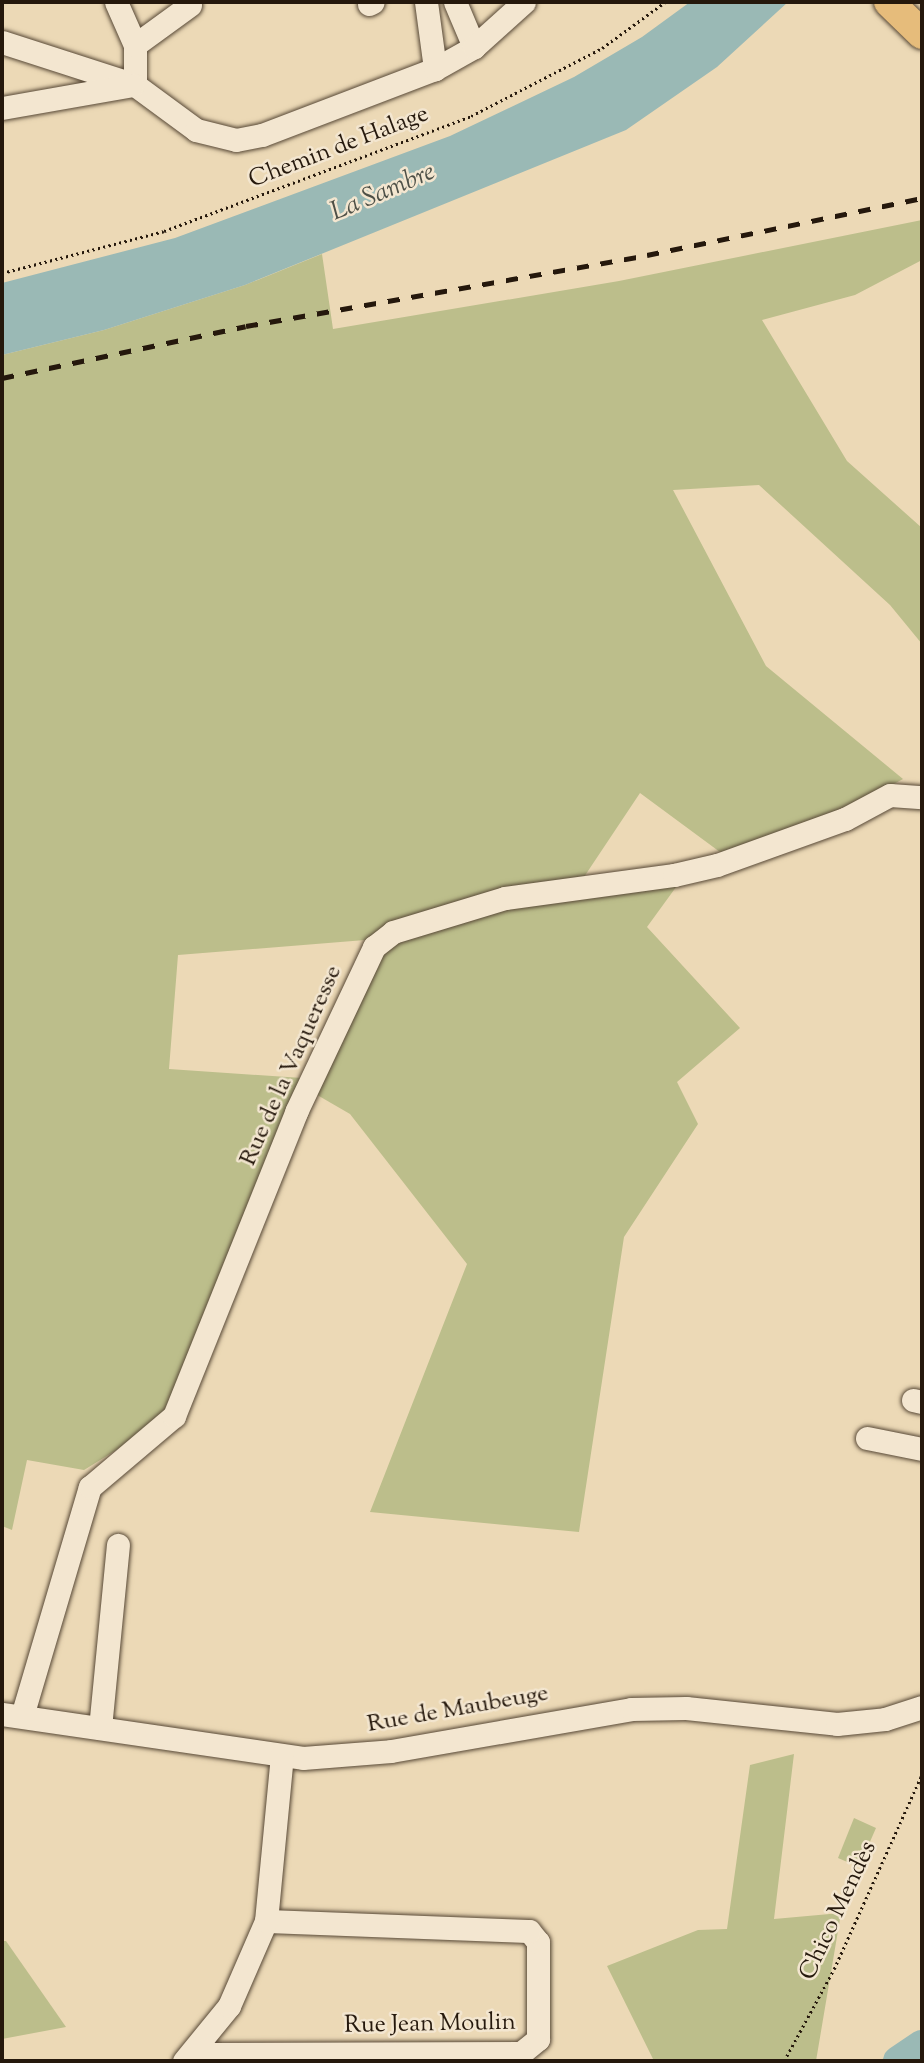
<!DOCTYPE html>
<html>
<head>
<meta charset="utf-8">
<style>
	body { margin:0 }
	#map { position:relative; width:924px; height:2063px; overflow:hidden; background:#ecd9b6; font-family:"Sorts Mill Goudy",serif }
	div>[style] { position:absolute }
	.green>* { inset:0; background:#bcbe8b }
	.water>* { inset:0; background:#9ab9b5 }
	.river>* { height:30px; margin:-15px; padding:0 15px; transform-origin:15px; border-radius:15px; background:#9ab9b5 }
	.path>* { height:2.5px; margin-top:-1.25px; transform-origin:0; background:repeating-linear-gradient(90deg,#25180c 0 2px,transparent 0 5.5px) }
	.roads { filter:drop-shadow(0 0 2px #574836) drop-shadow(0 0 2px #574836) }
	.minor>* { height:23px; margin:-11.5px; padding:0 11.5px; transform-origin:11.5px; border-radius:11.5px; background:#f3e6d0 }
	.major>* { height:30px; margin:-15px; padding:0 15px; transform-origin:15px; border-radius:15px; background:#e6bc7b }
	.rail>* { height:5px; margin-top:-2.5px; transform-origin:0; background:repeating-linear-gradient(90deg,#25180c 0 12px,transparent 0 24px) }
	span { translate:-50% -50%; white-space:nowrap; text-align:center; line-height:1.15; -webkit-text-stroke:5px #f3e6d0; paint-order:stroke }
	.street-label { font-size:24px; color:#25180c }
	.water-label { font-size:26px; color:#4e5047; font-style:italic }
	.frame { position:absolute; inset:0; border:4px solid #25180c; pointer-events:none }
</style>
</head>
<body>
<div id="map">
	<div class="green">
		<i style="clip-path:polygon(922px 220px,922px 260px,855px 295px,762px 320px,847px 461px,922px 528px,922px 644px,890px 605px,759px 485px,673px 490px,766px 666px,903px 779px,812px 828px,724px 855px,640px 793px,582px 880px,679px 883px,647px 927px,740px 1028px,677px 1082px,698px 1124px,624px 1237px,579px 1532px,370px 1512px,467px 1264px,350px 1114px,312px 1092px,365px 940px,178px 955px,169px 1069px,302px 1078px,160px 1423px,84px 1470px,27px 1460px,12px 1530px,2px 1526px,2px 355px,104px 330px,245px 285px,322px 254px,333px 329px,619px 281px)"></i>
		<i style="clip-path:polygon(794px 1754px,774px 1919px,841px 1913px,816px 2061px,654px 2061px,607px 1966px,698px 1930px,727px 1929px,750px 1765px)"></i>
		<i style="clip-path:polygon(854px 1818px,876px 1828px,859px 1867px,838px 1858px)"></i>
		<i style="clip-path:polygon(2px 1941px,6px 1941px,66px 2027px,2px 2039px)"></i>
		<i style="clip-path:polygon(922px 2036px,922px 2061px,879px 2061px)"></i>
	</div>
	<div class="water">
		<i style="clip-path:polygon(690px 2px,788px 2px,717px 67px,626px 130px,245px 285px,104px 330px,2px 355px,2px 283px,175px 238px,450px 136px,574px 77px,642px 37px)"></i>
	</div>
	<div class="river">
		<i style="left:898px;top:2061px;width:29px;rotate:-34deg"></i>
	</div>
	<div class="path">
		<i style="left:2px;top:273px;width:167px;rotate:-14.5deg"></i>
		<i style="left:164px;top:231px;width:328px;rotate:-20.5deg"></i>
		<i style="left:471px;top:116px;width:148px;rotate:-27.4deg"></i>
		<i style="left:602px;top:48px;width:78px;rotate:-36.1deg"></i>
		<i style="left:784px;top:2061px;width:105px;rotate:-61.5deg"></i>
		<i style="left:834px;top:1969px;width:214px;rotate:-65.7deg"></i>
	</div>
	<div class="roads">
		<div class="minor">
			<i style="left:116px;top:2px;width:47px;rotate:66.2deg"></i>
			<i style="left:135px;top:45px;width:40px;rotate:90deg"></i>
			<i style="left:426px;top:2px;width:68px;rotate:82.3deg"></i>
			<i style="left:455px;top:2px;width:49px;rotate:67.1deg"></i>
			<i style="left:369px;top:4px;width:4px;rotate:-27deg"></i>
			<i style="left:2px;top:42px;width:140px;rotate:17.9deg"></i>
			<i style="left:135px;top:85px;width:76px;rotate:36.4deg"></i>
			<i style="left:196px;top:130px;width:41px;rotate:14deg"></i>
			<i style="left:236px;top:140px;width:26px;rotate:-11deg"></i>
			<i style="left:262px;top:135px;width:185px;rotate:-20.9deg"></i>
			<i style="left:435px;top:69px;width:45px;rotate:-29.4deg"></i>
			<i style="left:474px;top:47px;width:67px;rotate:-42deg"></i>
			<i style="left:135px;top:45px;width:68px;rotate:-36deg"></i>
			<i style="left:2px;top:108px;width:132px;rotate:-10deg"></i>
			<i style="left:913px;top:1400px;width:9px;rotate:13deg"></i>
			<i style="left:867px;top:1438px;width:56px;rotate:11.3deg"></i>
			<i style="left:2px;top:1714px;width:304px;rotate:8.3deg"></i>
			<i style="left:303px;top:1758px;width:88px;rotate:-4.5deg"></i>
			<i style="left:391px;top:1751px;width:244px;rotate:-9.9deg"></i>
			<i style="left:631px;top:1709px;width:55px;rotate:-1deg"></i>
			<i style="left:686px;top:1708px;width:152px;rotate:6deg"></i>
			<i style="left:837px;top:1724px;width:48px;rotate:-5.9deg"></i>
			<i style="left:885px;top:1719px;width:39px;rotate:-18deg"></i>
			<i style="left:22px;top:1716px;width:239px;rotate:-73.5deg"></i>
			<i style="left:90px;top:1487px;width:110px;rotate:-40.2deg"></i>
			<i style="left:174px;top:1416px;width:328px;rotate:-68.1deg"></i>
			<i style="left:296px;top:1112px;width:183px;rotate:-64.7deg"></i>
			<i style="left:374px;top:947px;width:24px;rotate:-38deg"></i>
			<i style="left:393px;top:932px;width:117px;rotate:-16.9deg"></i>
			<i style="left:505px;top:898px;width:171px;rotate:-7.8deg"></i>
			<i style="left:674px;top:875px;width:44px;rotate:-13.1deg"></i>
			<i style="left:717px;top:865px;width:136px;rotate:-19.8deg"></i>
			<i style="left:845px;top:819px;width:51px;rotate:-28.1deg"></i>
			<i style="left:890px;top:795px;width:32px;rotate:4deg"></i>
			<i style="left:100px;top:1728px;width:184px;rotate:-84.4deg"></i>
			<i style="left:197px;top:2048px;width:17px;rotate:21deg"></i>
			<i style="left:213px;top:2054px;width:308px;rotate:-0.2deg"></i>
			<i style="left:521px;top:2053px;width:22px;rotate:-39deg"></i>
			<i style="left:538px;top:2039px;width:97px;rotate:-90deg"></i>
			<i style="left:538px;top:1942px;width:14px;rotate:-129deg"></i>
			<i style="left:529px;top:1931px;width:263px;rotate:-177.8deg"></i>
			<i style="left:184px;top:2061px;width:71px;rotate:-50.7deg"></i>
			<i style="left:229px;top:2006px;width:93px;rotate:-66.5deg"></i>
			<i style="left:266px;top:1921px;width:166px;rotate:-84.5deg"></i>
		</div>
		<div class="major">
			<i style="left:889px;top:2px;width:46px;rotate:44.1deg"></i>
		</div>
	</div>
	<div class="rail">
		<i style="left:2px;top:378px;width:249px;rotate:-12deg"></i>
		<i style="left:246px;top:326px;width:407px;rotate:-10deg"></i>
		<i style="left:647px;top:255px;width:281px;rotate:-11.7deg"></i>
	</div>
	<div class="street-label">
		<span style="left:339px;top:148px;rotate:-21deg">Chemin de Halage</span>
		<span style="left:292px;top:1066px;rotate:-66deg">Rue de la Vaqueresse</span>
		<span style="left:458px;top:1710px;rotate:-10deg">Rue de Maubeuge</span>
		<span style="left:839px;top:1911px;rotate:-65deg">Chico Mendès</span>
		<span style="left:430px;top:2025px;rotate:-1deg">Rue Jean Moulin</span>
	</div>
	<div class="water-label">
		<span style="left:383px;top:193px;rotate:-23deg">La Sambre</span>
	</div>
	<div class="frame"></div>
</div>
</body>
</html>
